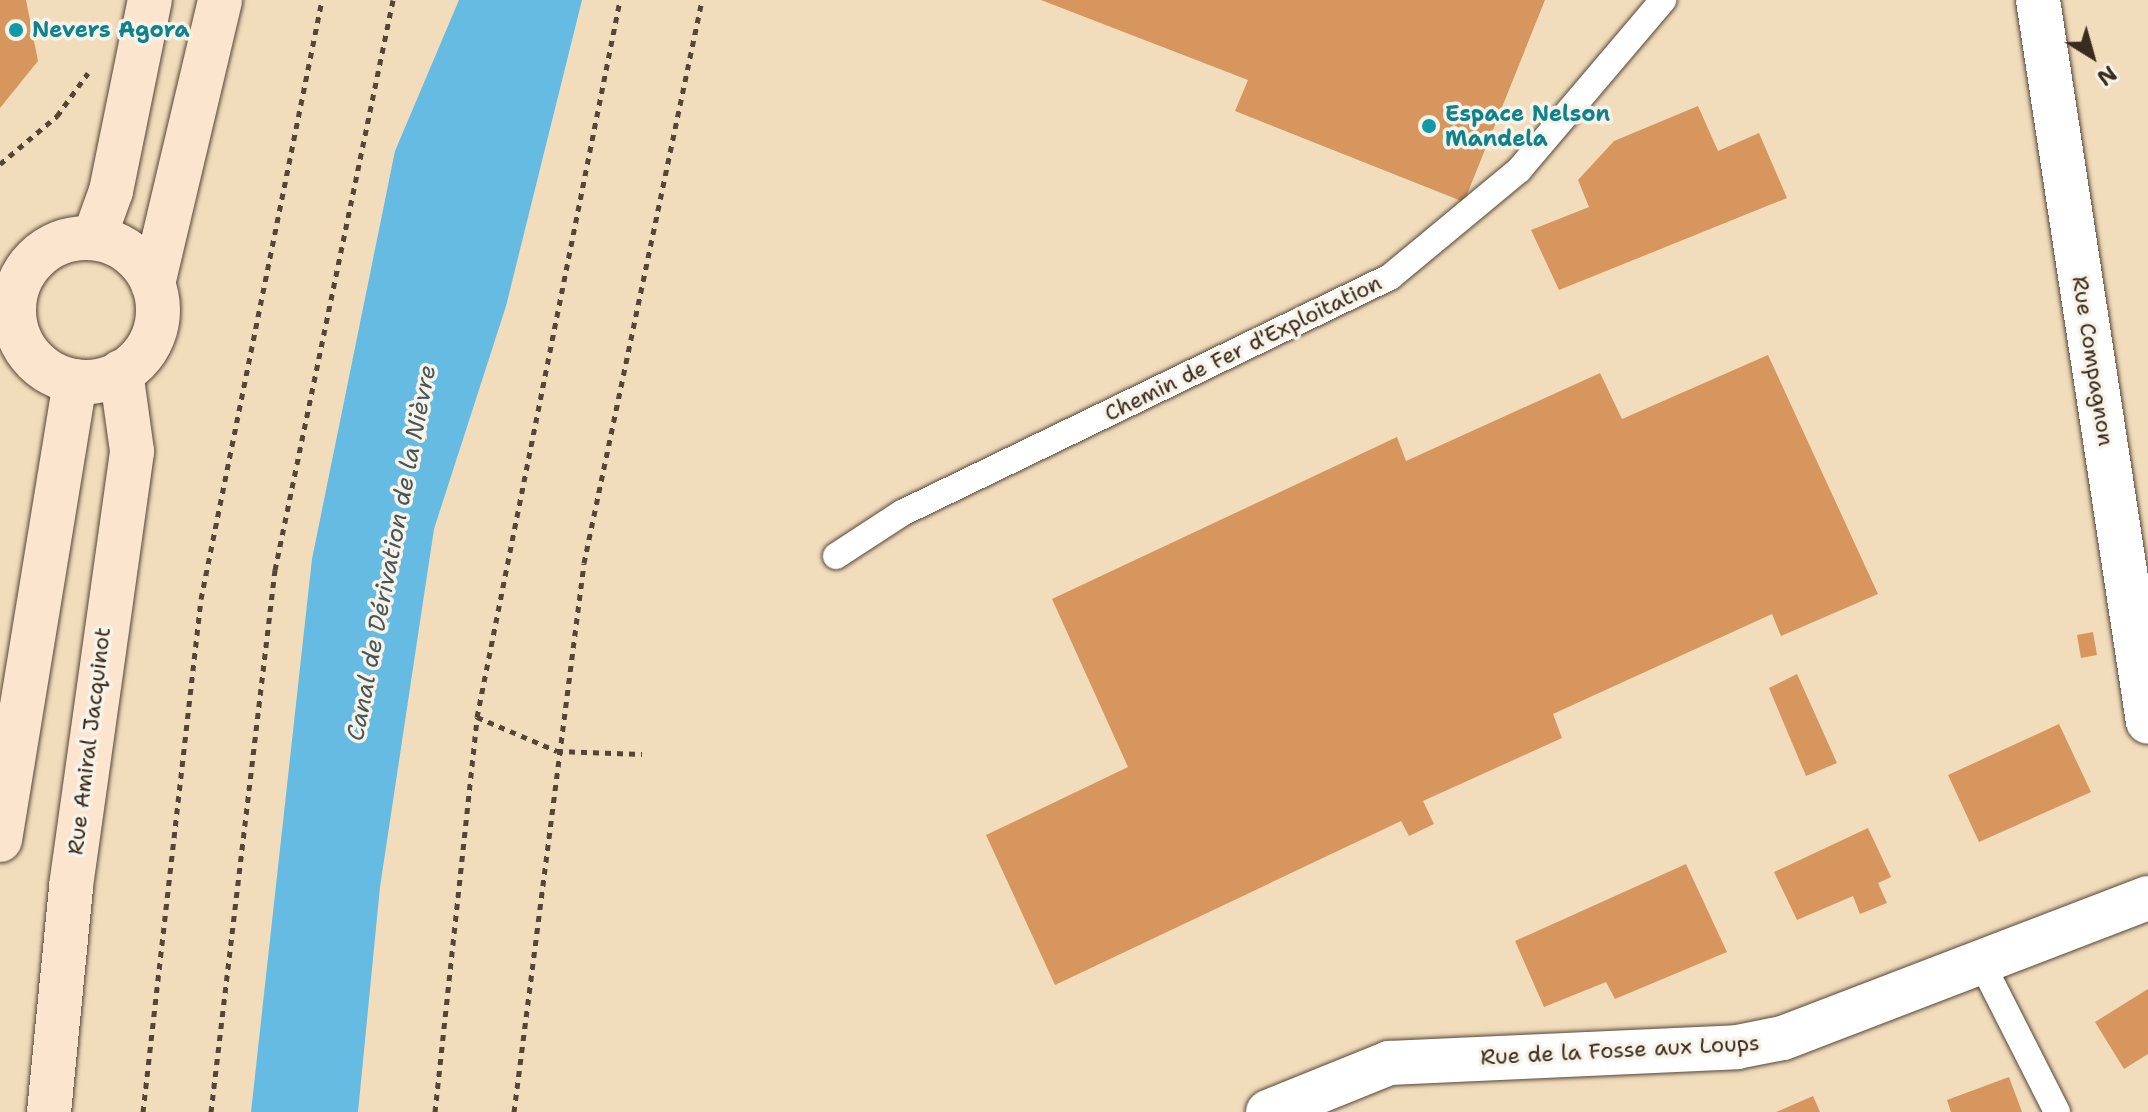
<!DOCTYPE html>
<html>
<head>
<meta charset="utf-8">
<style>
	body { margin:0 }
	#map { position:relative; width:2148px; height:1112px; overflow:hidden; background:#f1dcbc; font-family:"Shantell Sans",sans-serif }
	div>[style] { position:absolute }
	.water>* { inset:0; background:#65bbe2 }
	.building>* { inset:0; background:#d8965f }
	.path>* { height:5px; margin-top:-2.5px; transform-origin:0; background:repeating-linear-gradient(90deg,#564536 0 6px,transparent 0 12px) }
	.roads { filter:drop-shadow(0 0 2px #564536) drop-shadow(0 0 2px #564536) }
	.lane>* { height:26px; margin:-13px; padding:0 13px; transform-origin:13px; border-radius:13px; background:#fff }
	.street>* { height:44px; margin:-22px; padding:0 22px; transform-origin:22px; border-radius:22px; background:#fff }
	.secondary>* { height:44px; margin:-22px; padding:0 22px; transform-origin:22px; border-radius:22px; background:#fce5cf }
	.secondary>.ring { margin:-22px; padding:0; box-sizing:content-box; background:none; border:44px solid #fce5cf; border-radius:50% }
	.dots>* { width:22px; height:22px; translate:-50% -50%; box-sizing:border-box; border:4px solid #f7f3e8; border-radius:50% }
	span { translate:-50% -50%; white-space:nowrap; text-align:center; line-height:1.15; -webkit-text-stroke:7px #f7f3e8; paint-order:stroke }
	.culture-label { font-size:22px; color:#0d838f; font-weight:700 }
	.left { translate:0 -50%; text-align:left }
	.street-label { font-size:22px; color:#3b2a1e }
	.water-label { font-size:24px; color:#485659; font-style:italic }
	.north { position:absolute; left:2052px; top:16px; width:80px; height:80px; -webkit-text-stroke:6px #f7f3e8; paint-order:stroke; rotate:143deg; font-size:22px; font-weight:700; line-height:32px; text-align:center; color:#3b2a1e }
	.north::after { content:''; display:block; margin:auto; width:28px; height:36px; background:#3b2a1e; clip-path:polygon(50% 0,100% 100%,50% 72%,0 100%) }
</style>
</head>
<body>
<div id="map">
	<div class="water">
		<i style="clip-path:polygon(459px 0,582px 0,506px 306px,434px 529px,380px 887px,358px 1112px,251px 1112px,312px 559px,395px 151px)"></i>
	</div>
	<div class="building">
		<i style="clip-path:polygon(0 0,26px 0,38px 61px,0 108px)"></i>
		<i style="clip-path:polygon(1041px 0,1545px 0,1464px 202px,1235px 111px,1248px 80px)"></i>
		<i style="clip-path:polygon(1698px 106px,1718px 151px,1759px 133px,1787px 198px,1559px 290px,1531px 230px,1589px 207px,1578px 180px,1614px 141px)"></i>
		<i style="clip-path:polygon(1768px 355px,1878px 594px,1781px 636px,1772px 614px,1553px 714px,1562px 738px,1423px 801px,1434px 824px,1409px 836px,1401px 821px,1055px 985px,986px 835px,1128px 767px,1052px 599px,1397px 437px,1406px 461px,1600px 373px,1622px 419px)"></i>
		<i style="clip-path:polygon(2093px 632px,2097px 655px,2081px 658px,2077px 635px)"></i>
		<i style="clip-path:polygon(1797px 674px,1837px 763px,1806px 776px,1769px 688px)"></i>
		<i style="clip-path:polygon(2059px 724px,2091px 792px,1979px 842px,1948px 775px)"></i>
		<i style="clip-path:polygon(1868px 828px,1891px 877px,1878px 883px,1887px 903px,1860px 914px,1853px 896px,1797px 920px,1774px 872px)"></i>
		<i style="clip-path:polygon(1686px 864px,1727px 952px,1615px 999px,1606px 982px,1544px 1007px,1515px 941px)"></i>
		<i style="clip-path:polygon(2148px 989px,2148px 1054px,2124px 1069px,2095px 1022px)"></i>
		<i style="clip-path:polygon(2009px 1077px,2022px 1112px,1951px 1112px,1947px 1100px)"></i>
		<i style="clip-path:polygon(1813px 1096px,1820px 1112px,1776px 1112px)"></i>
	</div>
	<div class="path">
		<i style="left:0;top:164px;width:75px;rotate:-40.1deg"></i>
		<i style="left:57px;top:116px;width:53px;rotate:-54.2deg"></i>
		<i style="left:477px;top:717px;width:87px;rotate:23deg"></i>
		<i style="left:557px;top:751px;width:85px;rotate:2deg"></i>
		<i style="left:143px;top:1112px;width:516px;rotate:-83.55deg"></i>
		<i style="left:201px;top:599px;width:611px;rotate:-78.58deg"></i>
		<i style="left:211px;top:1112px;width:546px;rotate:-83.27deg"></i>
		<i style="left:275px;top:570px;width:582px;rotate:-78.3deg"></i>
		<i style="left:435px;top:1112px;width:397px;rotate:-83.9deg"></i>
		<i style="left:477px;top:717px;width:731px;rotate:-78.72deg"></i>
		<i style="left:514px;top:1112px;width:553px;rotate:-82.73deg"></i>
		<i style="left:584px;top:563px;width:575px;rotate:-78.16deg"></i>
	</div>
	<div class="roads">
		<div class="lane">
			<i style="left:836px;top:556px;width:79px;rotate:-33.1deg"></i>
			<i style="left:902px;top:513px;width:542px;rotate:-25.81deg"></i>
			<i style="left:1390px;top:277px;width:168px;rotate:-39.7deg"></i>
			<i style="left:1519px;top:170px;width:223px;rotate:-49.7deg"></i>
			<i style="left:1981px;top:962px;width:168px;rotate:63.1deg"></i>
		</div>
		<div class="street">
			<i style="left:2038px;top:0;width:730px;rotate:81.34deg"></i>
			<i style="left:0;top:306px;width:14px;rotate:-4deg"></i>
			<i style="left:1268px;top:1112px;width:131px;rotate:-22deg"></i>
			<i style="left:1389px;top:1063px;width:348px;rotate:-2.6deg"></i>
			<i style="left:1737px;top:1047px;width:47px;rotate:-11.1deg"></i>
			<i style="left:1783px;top:1038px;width:391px;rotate:-21deg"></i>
		</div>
		<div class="secondary">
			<i style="left:94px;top:238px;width:50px;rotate:-70.1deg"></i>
			<i style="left:111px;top:191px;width:195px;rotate:-78.5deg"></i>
			<i class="ring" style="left:14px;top:238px;width:100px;height:100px"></i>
			<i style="left:153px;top:284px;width:292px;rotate:-76.7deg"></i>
			<i style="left:0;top:840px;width:465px;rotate:-80.7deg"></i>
			<i style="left:49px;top:1112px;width:227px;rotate:-84.4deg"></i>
			<i style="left:71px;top:886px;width:439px;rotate:-82deg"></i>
			<i style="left:132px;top:451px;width:80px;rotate:-97.9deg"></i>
		</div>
	</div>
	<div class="dots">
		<i style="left:16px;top:30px;background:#0f9aa8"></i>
		<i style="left:1429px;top:126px;background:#0f9aa8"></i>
	</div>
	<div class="culture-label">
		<span class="left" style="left:32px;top:30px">Nevers Agora</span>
		<span class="left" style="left:1445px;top:126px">Espace Nelson<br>Mandela</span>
	</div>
	<div class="street-label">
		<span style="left:1243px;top:348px;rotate:-26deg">Chemin de Fer d'Exploitation</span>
		<span style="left:2093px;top:361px;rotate:81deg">Rue Compagnon</span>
		<span style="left:89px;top:741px;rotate:-83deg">Rue Amiral Jacquinot</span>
		<span style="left:1620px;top:1050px;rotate:-3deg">Rue de la Fosse aux Loups</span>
	</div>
	<div class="water-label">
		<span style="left:392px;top:553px;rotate:-79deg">Canal de Dérivation de la Nièvre</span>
	</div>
	<div class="north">N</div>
</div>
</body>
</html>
